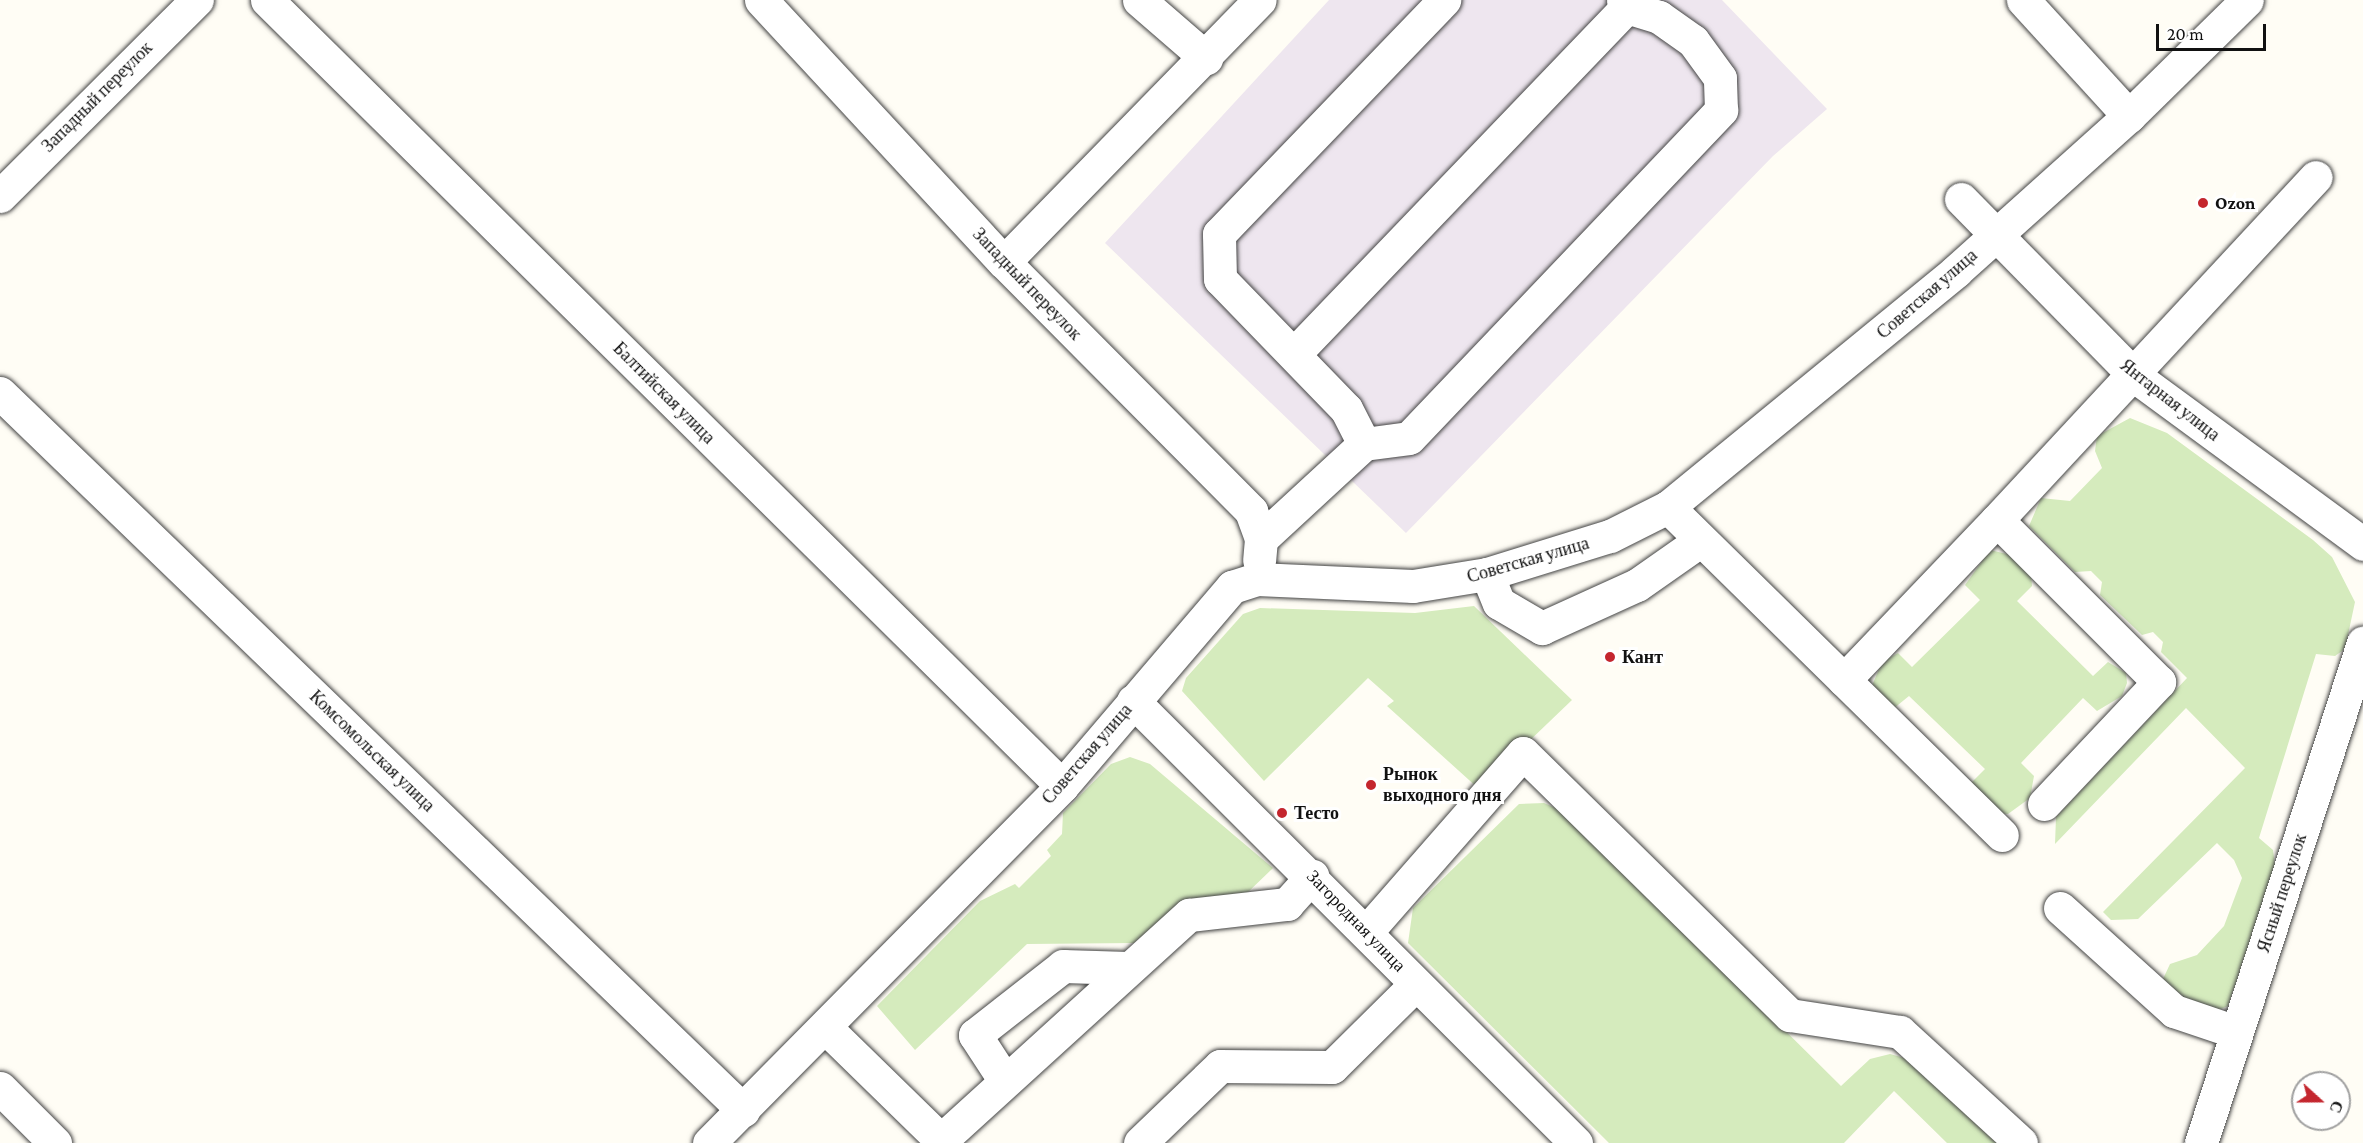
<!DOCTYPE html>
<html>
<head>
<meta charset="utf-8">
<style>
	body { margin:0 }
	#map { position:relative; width:2363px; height:1143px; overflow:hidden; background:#fffdf5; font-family:"Crimson Pro",serif }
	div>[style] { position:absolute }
	.industrial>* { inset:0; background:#eee6ef }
	.green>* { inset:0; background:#d5ebbd }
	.roads { filter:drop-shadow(0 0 2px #444) drop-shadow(0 0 2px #444) }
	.minor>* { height:33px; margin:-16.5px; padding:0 16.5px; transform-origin:16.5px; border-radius:16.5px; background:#fff }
	.dots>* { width:16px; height:16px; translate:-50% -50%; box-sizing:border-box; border:3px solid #fff; border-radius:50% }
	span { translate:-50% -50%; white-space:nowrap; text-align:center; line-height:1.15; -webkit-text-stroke:6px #fff; paint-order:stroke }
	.street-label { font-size:18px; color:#111 }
	.poi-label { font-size:18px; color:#111; font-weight:700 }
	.left { translate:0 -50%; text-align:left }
	.north { position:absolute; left:2291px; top:1071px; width:60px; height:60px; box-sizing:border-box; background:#fff; border:2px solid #a0a0a0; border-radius:50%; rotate:111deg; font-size:16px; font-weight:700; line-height:24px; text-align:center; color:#111 }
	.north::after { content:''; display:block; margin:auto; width:21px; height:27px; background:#c4262e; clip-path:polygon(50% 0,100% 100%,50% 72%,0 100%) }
	.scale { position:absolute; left:2156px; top:24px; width:110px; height:27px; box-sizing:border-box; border:3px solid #111; border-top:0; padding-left:8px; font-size:18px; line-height:21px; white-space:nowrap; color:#111; -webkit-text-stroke:4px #fff; paint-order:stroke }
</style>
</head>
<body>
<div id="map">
	<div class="industrial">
		<i style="clip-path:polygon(1329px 0,1722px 0,1827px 109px,1773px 156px,1406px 533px,1105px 243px)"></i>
	</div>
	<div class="green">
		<i style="clip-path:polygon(2130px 418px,2167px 433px,2313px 540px,2332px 557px,2355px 602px,2345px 649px,2335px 656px,2316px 654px,2259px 838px,2273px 850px,2275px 866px,2228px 1006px,2211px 1013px,2188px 1010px,2163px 979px,2170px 964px,2197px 955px,2224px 926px,2242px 878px,2234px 860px,2217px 843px,2138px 919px,2111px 920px,2103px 912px,2245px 768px,2186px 708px,2055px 844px,2056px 817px,2187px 678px,2161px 652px,2163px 642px,2153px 632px,2142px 635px,2100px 595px,2102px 582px,2091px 571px,2075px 572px,2029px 526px,2041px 498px,2070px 501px,2102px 468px,2095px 451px,2097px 436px)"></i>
		<i style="clip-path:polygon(1990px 550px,2011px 555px,2031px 575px,2032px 586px,2017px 601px,2093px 676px,2108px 662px,2126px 673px,2127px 683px,2122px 696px,2097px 711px,2083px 698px,2021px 763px,2034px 776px,2030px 798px,2008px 814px,1991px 813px,1967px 787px,1985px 769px,1909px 696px,1893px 709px,1871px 688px,1882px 662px,1898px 653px,1912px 667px,1980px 600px,1965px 585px)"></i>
		<i style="clip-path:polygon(1474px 606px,1572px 700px,1479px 789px,1387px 706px,1394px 701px,1368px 678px,1264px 781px,1182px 691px,1186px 678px,1243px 614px,1260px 608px,1415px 613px)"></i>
		<i style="clip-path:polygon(1130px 757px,1150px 764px,1273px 868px,1245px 895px,1177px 907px,1134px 943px,1027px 944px,915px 1050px,877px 1006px,980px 901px,1015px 884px,1019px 888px,1051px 856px,1047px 850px,1062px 834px,1063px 813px,1111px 764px)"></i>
		<i style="clip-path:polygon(1544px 803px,1565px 812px,1841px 1086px,1870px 1059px,1890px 1054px,1908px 1059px,1999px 1143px,1947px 1143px,1894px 1091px,1844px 1143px,1609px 1143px,1408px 943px,1413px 908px,1519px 804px)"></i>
	</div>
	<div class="roads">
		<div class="minor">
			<i style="left:267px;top:0;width:1118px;rotate:44.67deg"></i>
			<i style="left:761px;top:0;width:357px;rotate:47.2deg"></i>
			<i style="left:1004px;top:262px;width:351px;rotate:45.2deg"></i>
			<i style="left:1251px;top:511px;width:30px;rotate:70deg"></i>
			<i style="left:1261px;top:539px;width:21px;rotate:95deg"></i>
			<i style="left:1139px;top:0;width:89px;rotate:40.9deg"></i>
			<i style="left:2023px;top:0;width:157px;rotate:47.6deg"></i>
			<i style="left:0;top:196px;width:278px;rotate:-44.9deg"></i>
			<i style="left:1961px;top:199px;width:250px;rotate:45.5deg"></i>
			<i style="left:2136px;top:377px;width:282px;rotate:36.3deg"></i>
			<i style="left:1004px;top:262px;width:366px;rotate:-45.7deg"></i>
			<i style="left:1295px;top:353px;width:480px;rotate:-46.2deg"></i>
			<i style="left:1627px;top:7px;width:8px;rotate:-120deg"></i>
			<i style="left:0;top:393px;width:1033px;rotate:43.98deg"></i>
			<i style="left:1364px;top:444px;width:39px;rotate:-117deg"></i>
			<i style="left:1346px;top:409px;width:181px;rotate:-134.1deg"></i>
			<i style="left:1220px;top:279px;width:45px;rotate:-91.3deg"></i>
			<i style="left:1219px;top:234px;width:325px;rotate:-46.1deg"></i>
			<i style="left:1668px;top:507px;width:468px;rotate:44.5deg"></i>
			<i style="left:1261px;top:539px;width:140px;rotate:-42.7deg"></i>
			<i style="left:1364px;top:444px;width:45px;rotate:-7.6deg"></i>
			<i style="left:1409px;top:438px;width:453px;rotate:-46.4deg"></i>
			<i style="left:1721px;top:110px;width:32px;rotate:-92deg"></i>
			<i style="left:1720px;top:78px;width:46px;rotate:-126.1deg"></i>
			<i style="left:1693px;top:41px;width:42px;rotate:-144.8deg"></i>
			<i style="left:1659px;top:17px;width:34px;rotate:-163deg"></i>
			<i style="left:1487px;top:574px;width:31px;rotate:68deg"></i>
			<i style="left:1499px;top:603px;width:50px;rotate:30.2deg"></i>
			<i style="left:1542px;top:628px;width:104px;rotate:-24.4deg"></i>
			<i style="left:1637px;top:585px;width:78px;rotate:-35.1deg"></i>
			<i style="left:1844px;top:680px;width:221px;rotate:-46.3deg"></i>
			<i style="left:1133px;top:701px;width:626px;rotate:44.94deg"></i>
			<i style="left:2044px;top:804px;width:168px;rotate:-46.7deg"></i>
			<i style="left:2159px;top:682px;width:229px;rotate:-135deg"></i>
			<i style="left:1997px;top:520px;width:468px;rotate:-47.1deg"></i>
			<i style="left:2060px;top:908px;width:154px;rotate:42.1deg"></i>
			<i style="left:2174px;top:1011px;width:65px;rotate:18.7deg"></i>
			<i style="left:1368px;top:930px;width:235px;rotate:-48.8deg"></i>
			<i style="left:1523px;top:753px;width:374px;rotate:44.5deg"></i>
			<i style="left:1790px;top:1015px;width:111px;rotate:8.8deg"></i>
			<i style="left:1900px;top:1032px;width:164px;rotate:42.5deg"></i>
			<i style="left:826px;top:1028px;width:165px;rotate:44.3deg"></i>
			<i style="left:1005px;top:1081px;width:55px;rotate:-123.1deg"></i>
			<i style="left:975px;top:1035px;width:112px;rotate:-38.1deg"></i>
			<i style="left:1063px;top:966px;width:65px;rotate:1.8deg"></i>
			<i style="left:0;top:1088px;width:78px;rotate:45deg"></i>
			<i style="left:709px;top:1143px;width:502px;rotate:-45.32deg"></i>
			<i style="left:1062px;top:786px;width:262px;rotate:-49.5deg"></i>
			<i style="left:1232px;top:587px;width:26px;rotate:-18deg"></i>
			<i style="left:1257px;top:579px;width:156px;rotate:2.6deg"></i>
			<i style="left:1413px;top:586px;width:75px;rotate:-9.2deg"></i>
			<i style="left:1487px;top:574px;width:129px;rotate:-17.2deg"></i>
			<i style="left:1610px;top:536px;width:65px;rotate:-26.6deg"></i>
			<i style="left:1668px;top:507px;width:372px;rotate:-39.3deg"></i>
			<i style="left:1956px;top:271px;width:232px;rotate:-41.9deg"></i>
			<i style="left:2129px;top:116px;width:165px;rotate:-44.5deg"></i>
			<i style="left:938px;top:1143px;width:339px;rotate:-42.3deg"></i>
			<i style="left:1189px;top:915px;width:99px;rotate:-6.4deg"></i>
			<i style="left:1287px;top:904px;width:38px;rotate:-48deg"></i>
			<i style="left:1140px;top:1143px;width:111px;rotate:-43.9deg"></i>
			<i style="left:1220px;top:1066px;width:112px;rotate:0.5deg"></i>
			<i style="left:1332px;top:1067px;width:118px;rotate:-44.7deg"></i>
			<i style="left:2201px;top:1143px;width:526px;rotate:-72.05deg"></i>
		</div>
	</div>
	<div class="dots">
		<i style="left:2203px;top:203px;background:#c4262e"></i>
		<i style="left:1610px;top:657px;background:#c4262e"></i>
		<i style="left:1371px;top:785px;background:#c4262e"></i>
		<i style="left:1282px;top:813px;background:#c4262e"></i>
	</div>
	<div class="street-label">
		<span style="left:97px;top:97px;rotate:-45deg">Западный переулок</span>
		<span style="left:1027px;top:284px;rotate:46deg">Западный переулок</span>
		<span style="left:1927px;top:294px;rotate:-41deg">Советская улица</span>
		<span style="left:664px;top:393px;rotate:45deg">Балтийская улица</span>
		<span style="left:2170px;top:400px;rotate:38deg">Янтарная улица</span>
		<span style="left:1528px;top:560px;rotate:-16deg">Советская улица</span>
		<span style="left:372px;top:751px;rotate:44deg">Комсомольская улица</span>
		<span style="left:1087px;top:754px;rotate:-49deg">Советская улица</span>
		<span style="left:2282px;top:893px;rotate:-72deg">Ясный переулок</span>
		<span style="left:1356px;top:921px;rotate:46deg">Загородная улица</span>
	</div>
	<div class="poi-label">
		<span class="left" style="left:2215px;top:203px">Ozon</span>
		<span class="left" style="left:1622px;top:657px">Кант</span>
		<span class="left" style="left:1383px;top:785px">Рынок<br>выходного дня</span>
		<span class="left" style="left:1294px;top:813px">Тесто</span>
	</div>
	<div class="north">С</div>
	<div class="scale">20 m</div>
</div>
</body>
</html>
